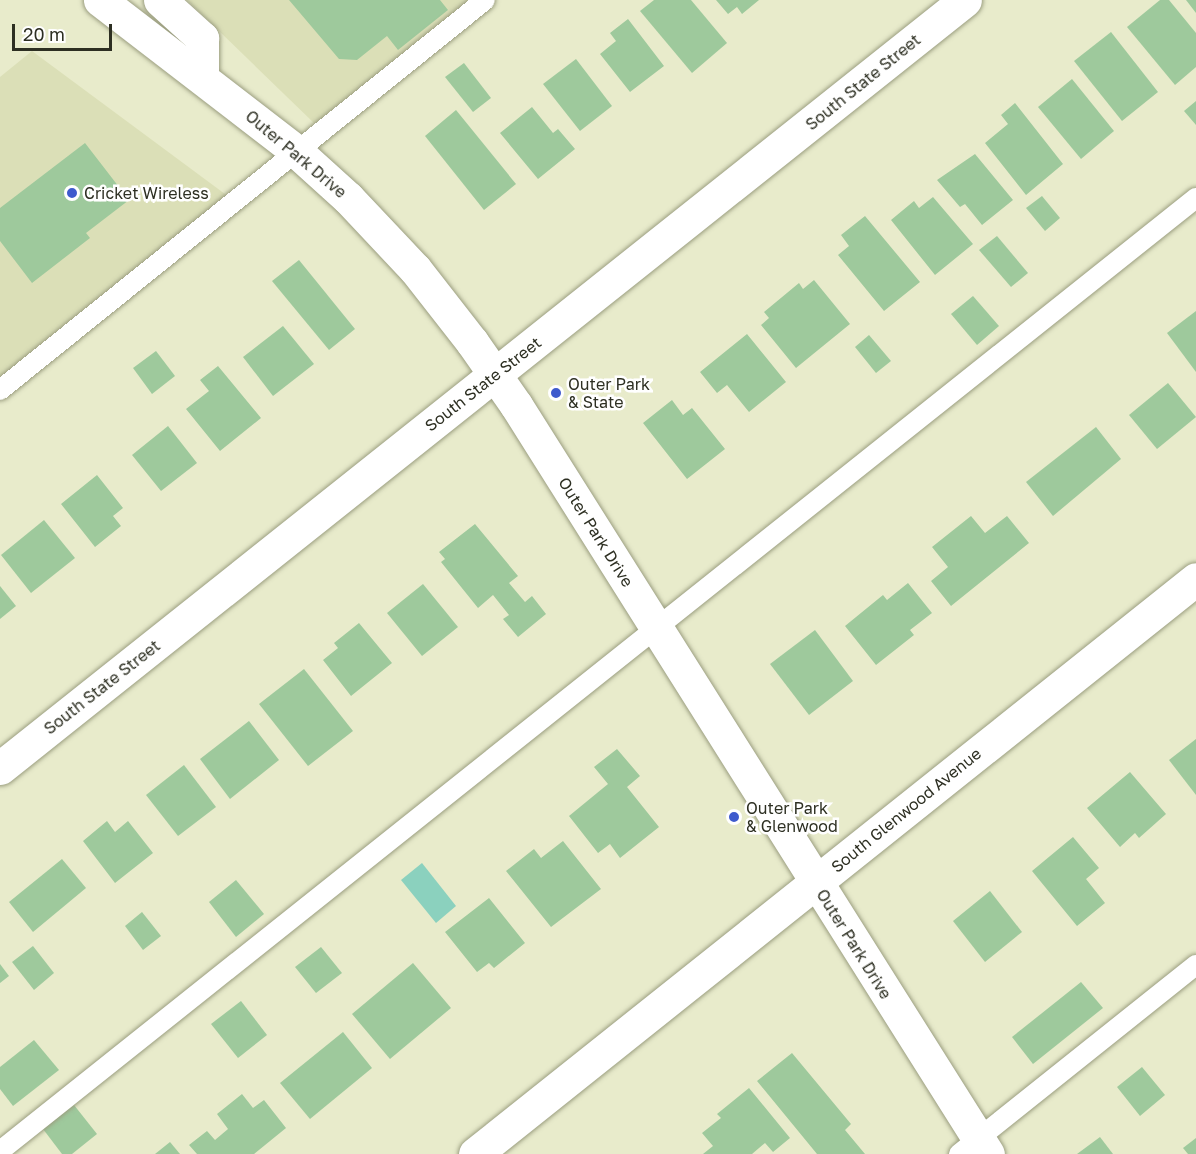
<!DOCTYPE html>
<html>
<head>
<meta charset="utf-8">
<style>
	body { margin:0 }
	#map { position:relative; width:1196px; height:1154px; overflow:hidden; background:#e8ebcb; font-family:"Golos Text",sans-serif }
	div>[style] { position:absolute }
	.built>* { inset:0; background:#dbdfb7 }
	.water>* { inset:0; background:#8bd1be }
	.building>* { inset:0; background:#9ec99c }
	.roads { filter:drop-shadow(0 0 2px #9b9e80) drop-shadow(0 0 2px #9b9e80) }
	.service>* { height:20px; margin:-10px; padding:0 10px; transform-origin:10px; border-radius:10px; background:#fff }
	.minor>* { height:33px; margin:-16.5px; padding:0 16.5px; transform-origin:16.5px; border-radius:16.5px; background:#fff }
	.tertiary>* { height:33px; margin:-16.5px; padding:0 16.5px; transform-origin:16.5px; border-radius:16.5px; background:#fff }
	.secondary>* { height:33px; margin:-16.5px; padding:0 16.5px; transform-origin:16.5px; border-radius:16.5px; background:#fff }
	.dots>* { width:16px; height:16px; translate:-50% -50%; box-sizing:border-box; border:3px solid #fff; border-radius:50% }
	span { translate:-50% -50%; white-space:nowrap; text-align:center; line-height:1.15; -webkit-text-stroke:5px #fff; paint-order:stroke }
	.street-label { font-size:16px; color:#2d2f22 }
	.poi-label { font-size:16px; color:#2d2f22 }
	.left { translate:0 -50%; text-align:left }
	.scale { position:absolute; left:12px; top:24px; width:100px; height:27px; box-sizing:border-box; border:3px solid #2d2f22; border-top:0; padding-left:8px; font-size:18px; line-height:21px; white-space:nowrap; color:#2d2f22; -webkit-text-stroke:4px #fff; paint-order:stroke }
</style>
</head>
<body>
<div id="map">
	<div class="built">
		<i style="clip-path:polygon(187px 0,469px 0,315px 124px)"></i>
		<i style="clip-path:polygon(32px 51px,229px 197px,0 378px,0 77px)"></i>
	</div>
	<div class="water">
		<i style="clip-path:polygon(422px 863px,456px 906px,436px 923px,401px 880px)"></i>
	</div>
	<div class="building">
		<i style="clip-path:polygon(289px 0,440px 0,448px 10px,398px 50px,387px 36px,357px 60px,339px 59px)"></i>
		<i style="clip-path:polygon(654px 0,691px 0,727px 43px,692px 73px,640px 11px)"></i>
		<i style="clip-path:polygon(716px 0,759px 0,742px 14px,737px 7px,728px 14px)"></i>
		<i style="clip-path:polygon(1160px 0,1169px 0,1196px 33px,1196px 67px,1175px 85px,1127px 27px)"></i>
		<i style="clip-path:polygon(1186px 0,1196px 0,1196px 13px)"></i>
		<i style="clip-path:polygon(628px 19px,664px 66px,630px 92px,600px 54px,616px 41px,610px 33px)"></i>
		<i style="clip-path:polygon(1111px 32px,1158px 92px,1122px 121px,1074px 61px)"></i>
		<i style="clip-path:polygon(576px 59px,612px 106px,580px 131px,543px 84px)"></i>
		<i style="clip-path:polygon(464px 63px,491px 98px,473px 112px,445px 77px)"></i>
		<i style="clip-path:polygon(1072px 79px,1114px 131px,1081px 159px,1038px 107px)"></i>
		<i style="clip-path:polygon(1196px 101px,1196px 125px,1184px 111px)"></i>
		<i style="clip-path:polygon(1015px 103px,1063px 164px,1026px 195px,985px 143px,1008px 124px,1001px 115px)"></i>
		<i style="clip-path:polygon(532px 107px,553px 133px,558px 129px,575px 149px,538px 179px,500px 133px)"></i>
		<i style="clip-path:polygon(456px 110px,516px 184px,484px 210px,425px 136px)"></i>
		<i style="clip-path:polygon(85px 143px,129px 200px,86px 233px,90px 238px,32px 283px,0 241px,0 208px)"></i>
		<i style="clip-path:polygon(975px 154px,1013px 200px,982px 225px,965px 204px,960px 207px,937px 180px)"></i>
		<i style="clip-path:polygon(1042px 196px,1060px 218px,1045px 231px,1026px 208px)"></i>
		<i style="clip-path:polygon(933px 197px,973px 244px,935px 275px,891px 220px,914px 201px,919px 208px)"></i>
		<i style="clip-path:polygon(865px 216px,920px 282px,884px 311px,838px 255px,849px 246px,841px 235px)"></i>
		<i style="clip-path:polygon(997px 236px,1028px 273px,1011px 287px,979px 250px)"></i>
		<i style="clip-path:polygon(299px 260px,355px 329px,329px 350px,272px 281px)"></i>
		<i style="clip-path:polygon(814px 280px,850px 324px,796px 368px,761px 325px,769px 318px,764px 312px,799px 283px,803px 289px)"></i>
		<i style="clip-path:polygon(973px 296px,999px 326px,977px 345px,951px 314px)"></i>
		<i style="clip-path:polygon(1196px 311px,1196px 372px,1167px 333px)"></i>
		<i style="clip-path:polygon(283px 326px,314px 364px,273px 396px,243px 357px)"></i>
		<i style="clip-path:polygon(747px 334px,786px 382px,749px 412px,727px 385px,717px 393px,700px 372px)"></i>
		<i style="clip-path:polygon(869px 335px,891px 361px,876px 373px,855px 347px)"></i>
		<i style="clip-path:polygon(156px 351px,175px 376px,152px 394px,133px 368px)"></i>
		<i style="clip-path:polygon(218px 366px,261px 418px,220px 451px,186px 409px,209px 391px,200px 380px)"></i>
		<i style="clip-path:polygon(1168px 383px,1196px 417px,1157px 449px,1129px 415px)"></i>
		<i style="clip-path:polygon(672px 400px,683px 415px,692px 408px,725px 449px,687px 479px,643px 423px)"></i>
		<i style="clip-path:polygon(168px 426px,197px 463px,161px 491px,132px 455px)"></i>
		<i style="clip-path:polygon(1096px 427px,1121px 459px,1053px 516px,1026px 482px)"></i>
		<i style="clip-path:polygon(97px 475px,123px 508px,113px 516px,121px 526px,95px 547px,61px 504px)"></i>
		<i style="clip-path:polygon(971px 516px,985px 533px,1007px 516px,1029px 543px,951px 606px,931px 581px,948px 567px,932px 547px)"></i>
		<i style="clip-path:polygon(44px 520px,75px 558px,31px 593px,1px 555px)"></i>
		<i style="clip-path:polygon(475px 524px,518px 576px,509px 583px,525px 602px,532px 596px,546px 614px,518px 637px,503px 619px,509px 615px,493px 595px,478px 608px,441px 562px,445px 559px,439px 552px)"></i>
		<i style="clip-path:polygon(908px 583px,932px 613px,910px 630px,914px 635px,876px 665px,845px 626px,883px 595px,887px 600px)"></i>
		<i style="clip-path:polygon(423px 584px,458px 627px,422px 656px,387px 613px)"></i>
		<i style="clip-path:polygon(0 586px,16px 606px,0 619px)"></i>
		<i style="clip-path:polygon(359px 623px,392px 663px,351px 696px,323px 660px,338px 648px,334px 643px)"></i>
		<i style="clip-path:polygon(815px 630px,853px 681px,809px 715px,770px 664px)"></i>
		<i style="clip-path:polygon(304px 669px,353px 731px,308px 766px,259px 704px)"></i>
		<i style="clip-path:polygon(249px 721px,279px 760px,230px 799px,200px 759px)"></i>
		<i style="clip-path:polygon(1196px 739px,1196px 795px,1169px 760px)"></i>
		<i style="clip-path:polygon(617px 749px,640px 776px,627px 787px,659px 827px,620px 858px,610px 844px,598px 853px,569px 816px,608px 784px,594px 767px)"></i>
		<i style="clip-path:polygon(184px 765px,216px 807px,178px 836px,146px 795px)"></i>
		<i style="clip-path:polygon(1130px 772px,1166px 814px,1139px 838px,1135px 833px,1120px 847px,1087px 808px)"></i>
		<i style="clip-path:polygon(107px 821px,115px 832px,128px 821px,153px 853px,115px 883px,83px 841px)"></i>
		<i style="clip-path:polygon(1073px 837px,1099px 868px,1086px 879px,1105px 903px,1077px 926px,1032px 871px)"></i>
		<i style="clip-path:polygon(563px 841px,601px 889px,551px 927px,506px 871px,534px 849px,541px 858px)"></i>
		<i style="clip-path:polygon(62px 859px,86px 888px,33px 932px,9px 902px)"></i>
		<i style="clip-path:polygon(236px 880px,264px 914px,236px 937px,209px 902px)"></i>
		<i style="clip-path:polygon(990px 891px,1022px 932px,985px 962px,953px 921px)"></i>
		<i style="clip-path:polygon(489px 898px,525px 943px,494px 968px,489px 963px,477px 972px,445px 932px)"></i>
		<i style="clip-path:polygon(142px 912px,161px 936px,143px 950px,125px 926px)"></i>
		<i style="clip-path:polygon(33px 946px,54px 973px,34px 990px,12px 962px)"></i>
		<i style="clip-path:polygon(321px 947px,342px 973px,316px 993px,295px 967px)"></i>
		<i style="clip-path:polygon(413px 963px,451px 1008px,390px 1059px,352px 1014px)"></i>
		<i style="clip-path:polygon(0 964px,9px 976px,0 983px)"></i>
		<i style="clip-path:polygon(1081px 982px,1103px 1008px,1033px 1064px,1012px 1037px)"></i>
		<i style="clip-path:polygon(241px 1001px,267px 1035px,238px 1058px,211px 1024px)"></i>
		<i style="clip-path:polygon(343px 1032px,372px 1068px,310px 1119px,280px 1083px)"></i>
		<i style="clip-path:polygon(34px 1040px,59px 1070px,13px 1106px,0 1089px,0 1067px)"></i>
		<i style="clip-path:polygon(792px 1053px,851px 1124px,845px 1130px,865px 1154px,817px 1154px,757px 1081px)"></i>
		<i style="clip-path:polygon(1142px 1067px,1165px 1095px,1140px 1116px,1117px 1087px)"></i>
		<i style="clip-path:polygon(749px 1088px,790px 1138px,773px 1152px,765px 1143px,752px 1154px,703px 1154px,713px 1146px,702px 1133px,721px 1118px,717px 1114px)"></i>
		<i style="clip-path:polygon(242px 1094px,253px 1108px,264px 1100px,286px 1128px,254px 1154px,197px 1154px,189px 1145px,207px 1131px,215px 1140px,228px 1129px,217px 1114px)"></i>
		<i style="clip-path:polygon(74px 1105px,97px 1134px,72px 1154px,62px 1154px,43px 1129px)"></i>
		<i style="clip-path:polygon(1100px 1137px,1113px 1154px,1077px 1154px)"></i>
		<i style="clip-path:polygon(1196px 1138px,1196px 1154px,1188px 1154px,1183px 1148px)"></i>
		<i style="clip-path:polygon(170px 1142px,180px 1154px,155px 1154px)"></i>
	</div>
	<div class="roads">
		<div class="service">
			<i style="left:0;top:390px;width:622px;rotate:-38.8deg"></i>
			<i style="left:0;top:1151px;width:1529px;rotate:-38.55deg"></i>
			<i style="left:959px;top:1154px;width:303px;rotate:-38.6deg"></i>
		</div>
		<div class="minor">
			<i style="left:0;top:768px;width:1233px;rotate:-38.51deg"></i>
			<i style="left:475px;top:1154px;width:922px;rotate:-38.57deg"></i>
		</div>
		<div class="tertiary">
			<i style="left:100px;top:0;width:247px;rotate:37.6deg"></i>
			<i style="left:296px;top:151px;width:70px;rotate:42.1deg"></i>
			<i style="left:348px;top:198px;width:98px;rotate:46.7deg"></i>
			<i style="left:415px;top:269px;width:93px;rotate:52deg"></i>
			<i style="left:472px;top:342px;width:77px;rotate:55.1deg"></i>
			<i style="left:516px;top:405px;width:885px;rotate:57.78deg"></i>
		</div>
		<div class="secondary">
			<i style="left:160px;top:0;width:57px;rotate:42.1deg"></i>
			<i style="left:202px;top:38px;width:39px;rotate:90deg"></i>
		</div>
	</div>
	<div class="dots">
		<i style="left:72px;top:193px;background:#3e5acd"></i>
		<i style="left:556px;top:393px;background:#3e5acd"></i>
		<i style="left:734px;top:817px;background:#3e5acd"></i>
	</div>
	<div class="street-label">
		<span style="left:863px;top:82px;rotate:-39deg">South State Street</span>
		<span style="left:296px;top:154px;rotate:40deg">Outer Park Drive</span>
		<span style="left:483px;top:384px;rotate:-38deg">South State Street</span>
		<span style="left:596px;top:532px;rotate:58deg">Outer Park Drive</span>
		<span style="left:102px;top:687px;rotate:-38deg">South State Street</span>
		<span style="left:906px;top:810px;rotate:-39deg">South Glenwood Avenue</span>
		<span style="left:854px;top:944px;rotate:58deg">Outer Park Drive</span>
	</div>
	<div class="poi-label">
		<span class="left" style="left:84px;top:193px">Cricket Wireless</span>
		<span class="left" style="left:568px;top:393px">Outer Park<br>&amp; State</span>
		<span class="left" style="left:746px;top:817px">Outer Park<br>&amp; Glenwood</span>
	</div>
	<div class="scale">20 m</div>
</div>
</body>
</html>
